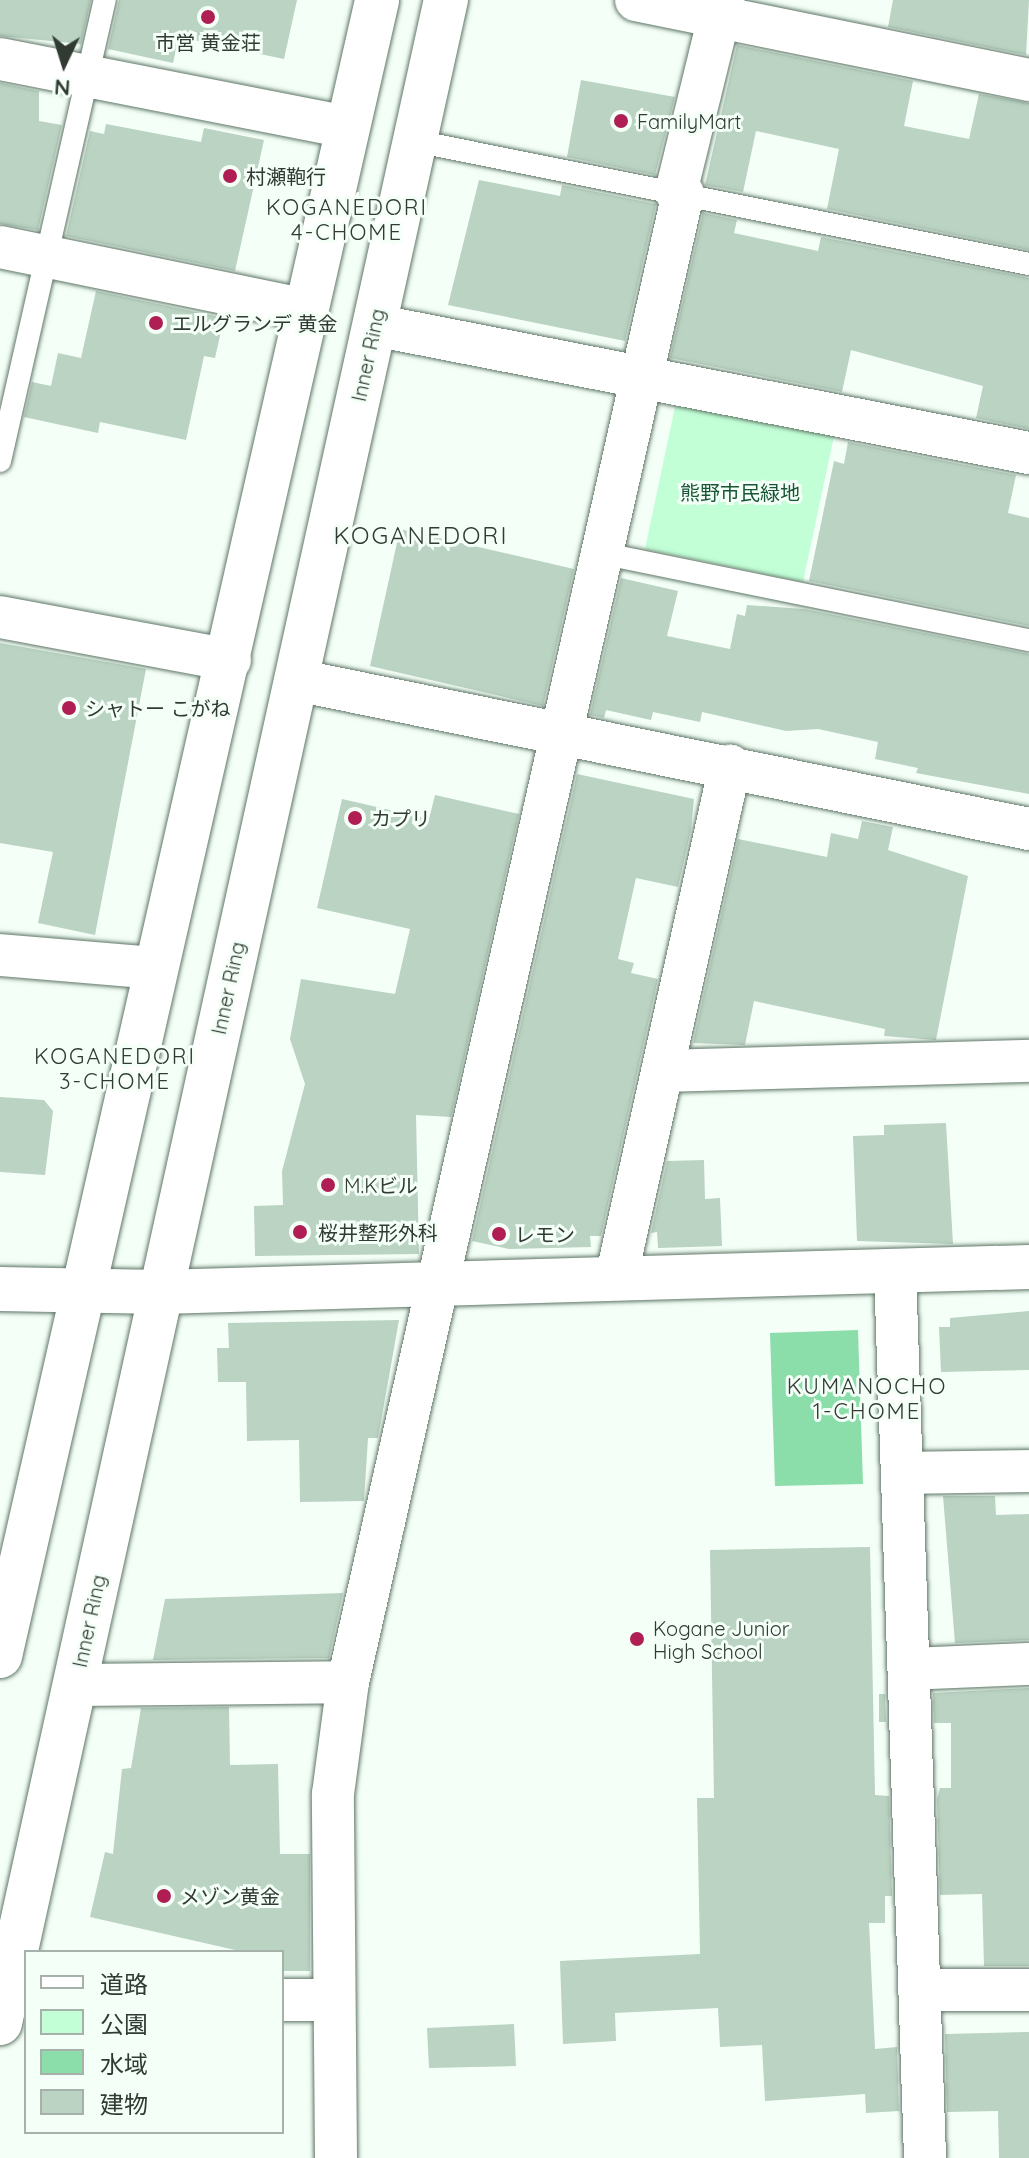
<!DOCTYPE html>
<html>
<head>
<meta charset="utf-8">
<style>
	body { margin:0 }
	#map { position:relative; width:1029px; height:2158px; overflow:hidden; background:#f4fff7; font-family:Quicksand,"Noto Sans JP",sans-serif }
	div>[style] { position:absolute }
	.green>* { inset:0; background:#c2ffd7 }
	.water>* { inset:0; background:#8bddaa }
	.building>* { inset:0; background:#bad3c2 }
	.roads { filter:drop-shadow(0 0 2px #5f7767) drop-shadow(0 0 2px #5f7767) }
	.lane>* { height:22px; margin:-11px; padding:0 11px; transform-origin:11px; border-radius:11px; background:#fff }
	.street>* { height:42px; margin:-21px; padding:0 21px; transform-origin:21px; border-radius:21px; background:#fff }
	.secondary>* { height:44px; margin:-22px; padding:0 22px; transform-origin:22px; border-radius:22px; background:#fff }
	.primary>* { height:44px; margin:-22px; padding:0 22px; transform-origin:22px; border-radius:22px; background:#fff }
	.dots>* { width:22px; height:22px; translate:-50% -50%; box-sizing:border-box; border:4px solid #f4fff7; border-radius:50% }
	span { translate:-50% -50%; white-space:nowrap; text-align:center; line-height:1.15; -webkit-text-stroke:6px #f4fff7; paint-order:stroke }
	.poi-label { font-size:20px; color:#313b34 }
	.left { translate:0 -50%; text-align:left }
	.street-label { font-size:20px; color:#313b34 }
	.park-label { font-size:20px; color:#195636 }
	.neighbourhood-label { font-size:22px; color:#313b34; letter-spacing:2px }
	.quarter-label { font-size:24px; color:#313b34; letter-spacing:2px }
	.legend { position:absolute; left:24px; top:1950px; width:260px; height:184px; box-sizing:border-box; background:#f4fff7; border:2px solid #a6b1a9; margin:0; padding:10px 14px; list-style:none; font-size:24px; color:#313b34 }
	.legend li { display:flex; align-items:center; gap:16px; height:40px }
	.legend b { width:40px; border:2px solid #a6b1a9 }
	.north { position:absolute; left:24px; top:24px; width:80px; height:80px; -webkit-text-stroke:6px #f4fff7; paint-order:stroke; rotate:184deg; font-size:22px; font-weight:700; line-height:32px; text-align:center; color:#313b34 }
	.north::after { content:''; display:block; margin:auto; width:28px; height:36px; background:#313b34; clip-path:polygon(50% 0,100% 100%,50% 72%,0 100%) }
</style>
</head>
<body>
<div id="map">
	<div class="green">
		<i style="clip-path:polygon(676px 402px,834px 436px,803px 582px,645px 549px)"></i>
	</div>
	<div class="water">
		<i style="clip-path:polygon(858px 1330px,863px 1484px,775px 1486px,770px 1333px)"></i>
	</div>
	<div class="building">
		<i style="clip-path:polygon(0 0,91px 0,81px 44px,0 36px)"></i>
		<i style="clip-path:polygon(119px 0,297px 0,284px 59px,179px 37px,173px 63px,108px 49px)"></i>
		<i style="clip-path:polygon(893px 0,1029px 0,1026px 55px,888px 27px)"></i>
		<i style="clip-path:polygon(737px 45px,913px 81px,904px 126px,969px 139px,979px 94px,1029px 103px,1029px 250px,827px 209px,839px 149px,756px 131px,743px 192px,705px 185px)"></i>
		<i style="clip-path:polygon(581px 80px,675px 97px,655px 175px,567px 157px)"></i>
		<i style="clip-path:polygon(0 83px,39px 91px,39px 121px,62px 125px,38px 230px,0 224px)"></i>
		<i style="clip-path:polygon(106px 124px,201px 142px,204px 128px,264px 140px,235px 271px,66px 236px,90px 131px,104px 134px)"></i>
		<i style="clip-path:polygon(479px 180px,560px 196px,562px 185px,656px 204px,625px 341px,448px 305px)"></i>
		<i style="clip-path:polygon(703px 213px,737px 220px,734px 233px,818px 251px,821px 237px,1029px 278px,1029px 429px,976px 418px,983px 386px,851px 350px,842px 392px,670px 358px)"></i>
		<i style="clip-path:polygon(96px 291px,224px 318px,215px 358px,204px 356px,186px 440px,100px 422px,98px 433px,24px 417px,32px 382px,51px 386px,58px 353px,81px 358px)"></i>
		<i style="clip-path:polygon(848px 442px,1016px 475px,1008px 513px,1029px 518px,1029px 626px,809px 581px,834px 461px,844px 464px)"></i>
		<i style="clip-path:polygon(400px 529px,574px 569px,543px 706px,370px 666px)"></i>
		<i style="clip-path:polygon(621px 578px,678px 591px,667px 636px,730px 649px,737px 614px,745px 616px,747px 605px,804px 609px,1029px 654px,1029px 794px,916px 773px,918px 768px,875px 759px,878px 742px,818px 729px,786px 731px,702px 712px,700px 722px,653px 712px,651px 720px,606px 710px,604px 718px,590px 715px)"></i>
		<i style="clip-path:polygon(0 643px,146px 669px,95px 935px,38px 923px,53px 852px,0 843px)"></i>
		<i style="clip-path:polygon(577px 774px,694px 799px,691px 830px,678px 887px,636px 878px,618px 959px,634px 963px,631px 973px,658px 979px,601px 1236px,590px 1236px,591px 1247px,509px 1249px,472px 1241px)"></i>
		<i style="clip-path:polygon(435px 795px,519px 814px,451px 1117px,416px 1115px,419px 1254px,255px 1256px,254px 1206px,283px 1205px,282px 1171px,305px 1084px,290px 1039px,301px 979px,395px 994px,410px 929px,317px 908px,342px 799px,429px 819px)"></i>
		<i style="clip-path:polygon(862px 821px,893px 827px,888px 850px,968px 876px,936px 1040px,884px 1036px,885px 1029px,754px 1001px,745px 1045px,693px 1043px,738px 839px,827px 857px,831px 833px,858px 839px)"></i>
		<i style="clip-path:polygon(0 1097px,44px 1100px,53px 1111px,45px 1175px,0 1172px)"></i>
		<i style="clip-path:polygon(946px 1123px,953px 1244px,857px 1241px,853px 1136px,884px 1135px,884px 1125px)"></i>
		<i style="clip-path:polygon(704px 1160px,705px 1199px,720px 1198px,722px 1246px,658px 1248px,657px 1232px,651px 1233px,667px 1161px)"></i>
		<i style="clip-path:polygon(1029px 1311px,1029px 1370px,941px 1372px,939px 1327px,950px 1327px,950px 1318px)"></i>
		<i style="clip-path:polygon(399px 1320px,378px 1438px,368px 1438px,364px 1501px,300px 1502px,299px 1440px,247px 1441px,246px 1382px,218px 1382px,217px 1348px,229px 1348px,228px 1323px)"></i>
		<i style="clip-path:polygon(943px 1496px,995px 1496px,996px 1515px,1029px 1514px,1029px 1640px,955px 1643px)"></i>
		<i style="clip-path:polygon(870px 1547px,875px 1795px,889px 1796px,892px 1896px,885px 1896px,885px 1923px,869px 1923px,875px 2049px,897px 2047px,899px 2111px,866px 2113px,865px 2094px,765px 2101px,762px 2045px,720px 2047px,718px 2008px,615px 2013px,616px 2041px,563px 2044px,560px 1961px,700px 1954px,697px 1798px,714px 1798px,710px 1550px)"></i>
		<i style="clip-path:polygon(343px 1593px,329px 1658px,153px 1660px,165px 1599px)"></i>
		<i style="clip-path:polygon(1029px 1688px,1029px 1966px,984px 1966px,982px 1894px,940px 1895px,937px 1799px,940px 1788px,951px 1788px,951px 1723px,934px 1723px,933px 1693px)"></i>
		<i style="clip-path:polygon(879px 1694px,885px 1694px,886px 1722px,879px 1722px)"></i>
		<i style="clip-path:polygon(229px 1707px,230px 1765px,278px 1764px,280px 1854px,310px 1854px,310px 1971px,282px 1971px,282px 1952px,244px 1952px,90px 1917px,105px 1852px,113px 1854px,122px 1769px,131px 1768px,141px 1708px)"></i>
		<i style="clip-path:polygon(514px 2024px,516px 2066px,429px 2068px,427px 2028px)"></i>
		<i style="clip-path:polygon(1029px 2032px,1029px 2158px,999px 2158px,998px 2111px,947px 2112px,945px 2034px)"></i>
	</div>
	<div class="roads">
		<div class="lane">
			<i style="left:415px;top:141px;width:626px;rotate:11.33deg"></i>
			<i style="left:0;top:461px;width:473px;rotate:-77.2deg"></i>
			<i style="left:600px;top:553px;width:438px;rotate:11.5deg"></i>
		</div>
		<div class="street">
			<i style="left:636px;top:0;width:401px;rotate:11.5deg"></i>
			<i style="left:0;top:59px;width:355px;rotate:11.1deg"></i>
			<i style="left:676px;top:192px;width:198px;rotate:-76.2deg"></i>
			<i style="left:0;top:247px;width:312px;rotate:11.6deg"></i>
			<i style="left:374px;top:325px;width:667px;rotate:11.06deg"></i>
			<i style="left:0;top:617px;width:234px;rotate:10.6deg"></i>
			<i style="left:296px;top:680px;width:748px;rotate:11.49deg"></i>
			<i style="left:0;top:955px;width:157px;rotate:4.8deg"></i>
			<i style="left:665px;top:1071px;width:364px;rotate:-1.6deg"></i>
			<i style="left:895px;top:1271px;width:888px;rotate:88.06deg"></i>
			<i style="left:616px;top:1279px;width:526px;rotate:-77.47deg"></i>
			<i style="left:902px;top:1473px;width:127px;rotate:-0.9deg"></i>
			<i style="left:909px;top:1669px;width:120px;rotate:-2.4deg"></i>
			<i style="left:75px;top:1685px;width:273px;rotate:-0.6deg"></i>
			<i style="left:919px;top:1990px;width:110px"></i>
			<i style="left:282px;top:2000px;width:50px"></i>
			<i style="left:336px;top:2158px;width:364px;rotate:-90.5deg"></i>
			<i style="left:333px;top:1794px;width:113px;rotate:-82.4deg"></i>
			<i style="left:348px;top:1682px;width:1526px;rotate:-77.32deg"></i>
		</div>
		<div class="secondary">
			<i style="left:0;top:1289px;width:161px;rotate:1.1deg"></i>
			<i style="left:161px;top:1292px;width:868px;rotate:-1.65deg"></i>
		</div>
		<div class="primary">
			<i style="left:0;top:1656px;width:1698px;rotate:-77.17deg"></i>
			<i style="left:0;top:2023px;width:2072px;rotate:-77.57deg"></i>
		</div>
	</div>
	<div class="dots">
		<i style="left:208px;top:17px;background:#af1f53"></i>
		<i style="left:621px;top:121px;background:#af1f53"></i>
		<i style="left:230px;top:176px;background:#af1f53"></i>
		<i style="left:156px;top:323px;background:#af1f53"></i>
		<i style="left:69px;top:708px;background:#af1f53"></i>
		<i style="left:355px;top:818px;background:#af1f53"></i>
		<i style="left:328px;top:1185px;background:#af1f53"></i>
		<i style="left:300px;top:1232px;background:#af1f53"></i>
		<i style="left:499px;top:1234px;background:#af1f53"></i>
		<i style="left:637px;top:1639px;background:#af1f53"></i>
		<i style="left:164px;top:1896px;background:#af1f53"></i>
	</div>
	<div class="poi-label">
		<span style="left:208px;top:42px">市営 黄金荘</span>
		<span class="left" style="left:637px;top:121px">FamilyMart</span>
		<span class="left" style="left:246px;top:176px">村瀬鞄行</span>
		<span class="left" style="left:172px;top:323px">エルグランデ 黄金</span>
		<span class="left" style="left:85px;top:708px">シャトー こがね</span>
		<span class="left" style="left:371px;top:818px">カプリ</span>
		<span class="left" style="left:344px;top:1185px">M.Kビル</span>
		<span class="left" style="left:318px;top:1232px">桜井整形外科</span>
		<span class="left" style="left:515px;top:1234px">レモン</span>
		<span class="left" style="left:653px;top:1640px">Kogane Junior<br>High School</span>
		<span class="left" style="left:180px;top:1896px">メゾン黄金</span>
	</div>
	<div class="street-label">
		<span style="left:368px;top:355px;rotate:-78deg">Inner Ring</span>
		<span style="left:228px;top:988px;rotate:-78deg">Inner Ring</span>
		<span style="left:89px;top:1621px;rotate:-78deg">Inner Ring</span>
	</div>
	<div class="park-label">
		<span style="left:740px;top:492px">熊野市民緑地</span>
	</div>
	<div class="neighbourhood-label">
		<span style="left:347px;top:220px">KOGANEDORI<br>4-CHOME</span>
		<span style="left:115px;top:1069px">KOGANEDORI<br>3-CHOME</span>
		<span style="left:867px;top:1399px">KUMANOCHO<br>1-CHOME</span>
	</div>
	<div class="quarter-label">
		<span style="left:421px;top:536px">KOGANEDORI</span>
	</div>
	<ul class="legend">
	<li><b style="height:10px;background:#fff"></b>道路</li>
	<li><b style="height:22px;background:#c2ffd7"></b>公園</li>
	<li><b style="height:22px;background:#8bddaa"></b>水域</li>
	<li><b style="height:22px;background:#bad3c2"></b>建物</li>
	</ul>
	<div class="north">N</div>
</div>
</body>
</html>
